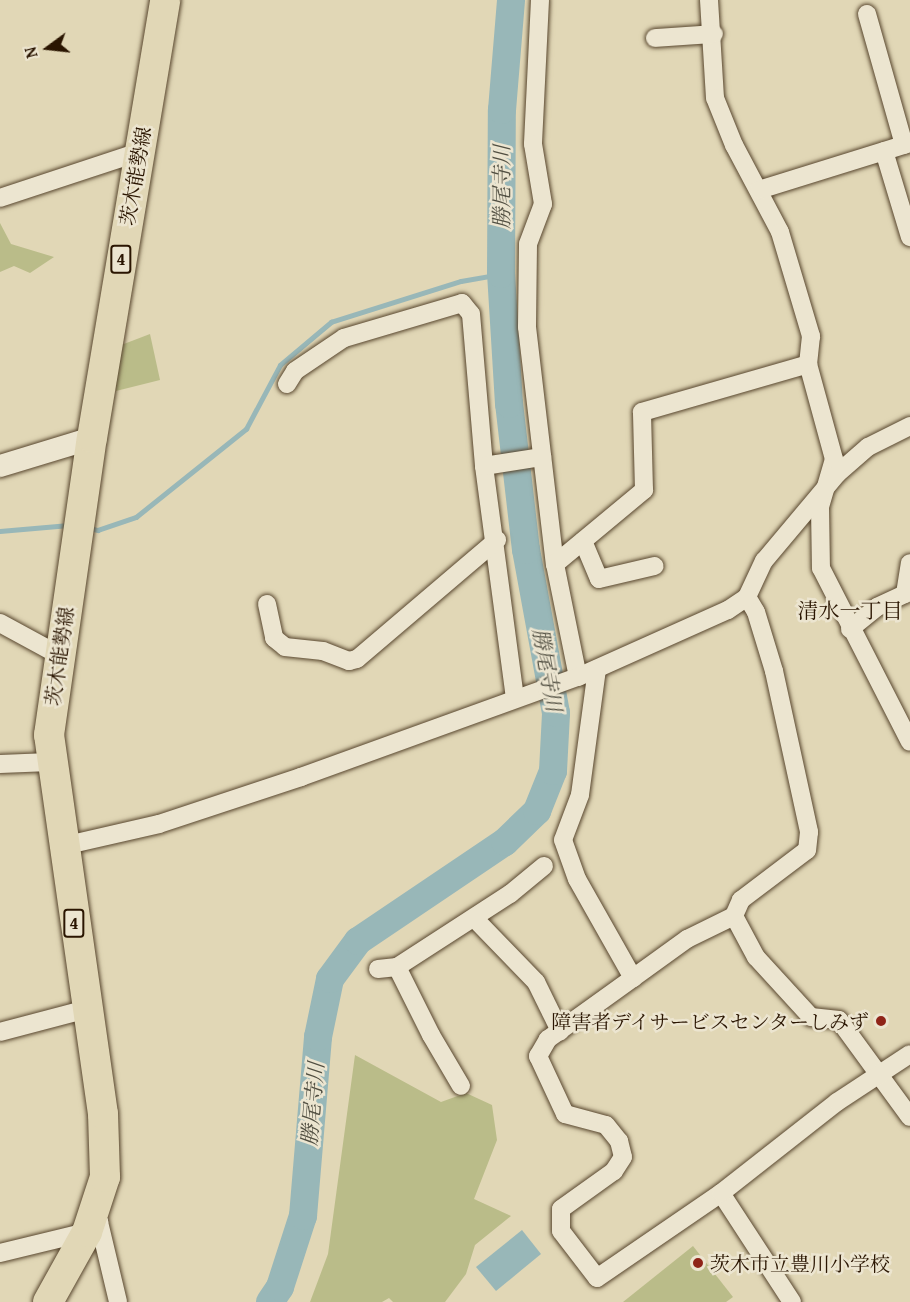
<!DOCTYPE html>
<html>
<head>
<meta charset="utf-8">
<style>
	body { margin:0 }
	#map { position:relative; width:910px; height:1302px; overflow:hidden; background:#e1d7b6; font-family:"Gentium Book Plus","Noto Serif JP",serif }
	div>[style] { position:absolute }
	.green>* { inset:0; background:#babc89 }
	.water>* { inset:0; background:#98b7b8 }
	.stream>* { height:4.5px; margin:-2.25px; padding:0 2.25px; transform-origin:2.25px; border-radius:2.25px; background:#98b7b8 }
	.river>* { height:28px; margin:-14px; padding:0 14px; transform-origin:14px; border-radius:14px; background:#98b7b8 }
	.roads { filter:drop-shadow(0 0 2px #58462e) drop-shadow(0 0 2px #58462e) }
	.minor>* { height:18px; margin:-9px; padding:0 9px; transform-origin:9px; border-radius:9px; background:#ece5d0 }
	.tertiary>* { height:22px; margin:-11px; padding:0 11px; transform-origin:11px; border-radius:11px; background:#ece5d0 }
	.primary>* { height:30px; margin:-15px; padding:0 15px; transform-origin:15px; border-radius:15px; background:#e1d7b6 }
	.dots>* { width:16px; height:16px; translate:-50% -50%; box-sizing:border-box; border:3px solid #ece5d0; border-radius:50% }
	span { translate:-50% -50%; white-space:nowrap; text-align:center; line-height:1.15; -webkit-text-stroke:5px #ece5d0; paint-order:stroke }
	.shield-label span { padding:2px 4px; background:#ece5d0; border:2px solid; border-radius:4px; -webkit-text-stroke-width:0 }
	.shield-label { font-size:18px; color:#2a1501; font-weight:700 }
	.street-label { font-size:20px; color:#2a1501 }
	.poi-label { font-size:20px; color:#2a1501 }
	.right { translate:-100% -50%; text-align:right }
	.left { translate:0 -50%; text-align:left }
	.water-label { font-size:21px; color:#504e41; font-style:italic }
	.neighbourhood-label { font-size:21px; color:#2a1501 }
	.north { position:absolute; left:18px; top:18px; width:60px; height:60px; -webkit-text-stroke:4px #ece5d0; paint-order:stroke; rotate:255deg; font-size:16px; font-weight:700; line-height:24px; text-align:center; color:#2a1501 }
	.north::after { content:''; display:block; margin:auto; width:21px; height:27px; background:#2a1501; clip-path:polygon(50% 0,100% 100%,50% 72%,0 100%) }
</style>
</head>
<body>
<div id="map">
	<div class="green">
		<i style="clip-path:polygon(0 223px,11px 244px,54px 257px,30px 273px,14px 266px,0 272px)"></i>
		<i style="clip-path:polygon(150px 334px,160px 380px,116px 391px,116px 347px)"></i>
		<i style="clip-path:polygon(355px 1055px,441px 1102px,466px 1093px,492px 1105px,497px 1140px,474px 1199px,511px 1216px,475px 1245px,466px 1274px,445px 1302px,393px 1302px,389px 1298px,382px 1302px,310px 1302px,328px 1254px)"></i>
		<i style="clip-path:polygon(693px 1246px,733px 1297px,726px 1302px,623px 1302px)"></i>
	</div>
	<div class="water">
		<i style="clip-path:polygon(522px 1230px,541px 1254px,496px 1291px,476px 1267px)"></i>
	</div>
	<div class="stream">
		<i style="left:89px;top:528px;width:9px;rotate:13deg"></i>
		<i style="left:98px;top:530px;width:40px;rotate:-18.9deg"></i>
		<i style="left:136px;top:517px;width:141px;rotate:-38.7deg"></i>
		<i style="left:246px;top:429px;width:72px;rotate:-62deg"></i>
		<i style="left:280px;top:365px;width:67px;rotate:-40.1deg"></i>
		<i style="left:331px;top:322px;width:136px;rotate:-17.5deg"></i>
		<i style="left:461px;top:281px;width:41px;rotate:-9.9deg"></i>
		<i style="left:0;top:531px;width:69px;rotate:-5deg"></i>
	</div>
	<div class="river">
		<i style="left:270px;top:1302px;width:18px;rotate:-56deg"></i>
		<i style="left:280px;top:1287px;width:75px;rotate:-72.1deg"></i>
		<i style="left:303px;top:1216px;width:180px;rotate:-85.2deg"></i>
		<i style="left:318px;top:1037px;width:59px;rotate:-78.3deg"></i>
		<i style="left:330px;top:979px;width:47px;rotate:-53.6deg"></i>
		<i style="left:358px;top:941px;width:177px;rotate:-34deg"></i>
		<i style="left:505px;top:842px;width:45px;rotate:-44.1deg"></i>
		<i style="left:537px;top:811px;width:43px;rotate:-68.2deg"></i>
		<i style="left:553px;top:771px;width:58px;rotate:-87deg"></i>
		<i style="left:556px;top:713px;width:166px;rotate:-100.4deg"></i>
		<i style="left:526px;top:550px;width:147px;rotate:-96.6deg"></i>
		<i style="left:509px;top:404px;width:130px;rotate:-93.5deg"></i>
		<i style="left:501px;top:274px;width:164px;rotate:-89.7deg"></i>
		<i style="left:502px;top:110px;width:110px;rotate:-85.3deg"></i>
	</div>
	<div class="roads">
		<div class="minor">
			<i style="left:540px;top:0;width:144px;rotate:92.8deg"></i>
			<i style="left:533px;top:144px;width:61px;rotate:80.5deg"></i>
			<i style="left:543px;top:204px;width:43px;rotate:110.6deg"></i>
			<i style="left:528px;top:244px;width:83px;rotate:90.7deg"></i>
			<i style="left:527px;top:327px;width:239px;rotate:83.3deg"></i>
			<i style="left:555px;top:564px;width:115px;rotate:78.5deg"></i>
			<i style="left:709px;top:0;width:98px;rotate:86.5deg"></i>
			<i style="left:715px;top:98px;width:51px;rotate:68deg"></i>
			<i style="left:734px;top:145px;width:98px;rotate:62.1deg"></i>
			<i style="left:780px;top:232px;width:109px;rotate:73.4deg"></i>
			<i style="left:811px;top:336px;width:28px;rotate:96deg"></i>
			<i style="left:808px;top:364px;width:98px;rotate:74.7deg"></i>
			<i style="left:834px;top:459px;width:50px;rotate:106.3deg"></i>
			<i style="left:820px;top:507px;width:61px;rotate:89.1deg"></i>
			<i style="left:821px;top:568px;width:195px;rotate:62.9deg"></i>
			<i style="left:867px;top:14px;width:136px;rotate:74.2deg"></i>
			<i style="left:655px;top:38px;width:59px;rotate:-3.9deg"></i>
			<i style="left:884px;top:151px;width:90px;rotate:73.2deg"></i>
			<i style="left:759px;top:190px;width:158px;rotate:-17.3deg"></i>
			<i style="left:0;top:198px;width:146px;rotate:-18.3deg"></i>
			<i style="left:287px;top:384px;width:15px;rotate:-58deg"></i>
			<i style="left:295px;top:371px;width:59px;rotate:-34deg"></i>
			<i style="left:344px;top:338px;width:123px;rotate:-16.5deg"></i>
			<i style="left:462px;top:303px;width:14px;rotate:51deg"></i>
			<i style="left:471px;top:314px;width:153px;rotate:85.1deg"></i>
			<i style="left:484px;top:466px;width:233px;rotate:82.4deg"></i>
			<i style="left:484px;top:466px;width:59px;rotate:-8.8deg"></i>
			<i style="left:583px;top:541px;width:41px;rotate:67.2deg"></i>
			<i style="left:599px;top:579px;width:57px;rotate:-13.1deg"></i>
			<i style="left:555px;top:564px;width:116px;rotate:-39.7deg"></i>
			<i style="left:644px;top:490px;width:78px;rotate:-91.5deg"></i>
			<i style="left:642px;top:412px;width:173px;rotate:-16.1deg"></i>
			<i style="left:747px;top:597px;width:17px;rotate:59deg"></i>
			<i style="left:756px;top:612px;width:62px;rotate:73deg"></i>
			<i style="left:774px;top:671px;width:165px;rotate:77.7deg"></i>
			<i style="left:809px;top:832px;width:18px;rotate:96deg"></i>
			<i style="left:807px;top:850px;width:83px;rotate:142.9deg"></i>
			<i style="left:741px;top:900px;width:17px;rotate:114deg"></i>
			<i style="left:734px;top:916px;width:47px;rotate:61.8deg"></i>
			<i style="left:756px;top:957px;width:81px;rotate:47.5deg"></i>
			<i style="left:811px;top:1017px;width:28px;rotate:6deg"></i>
			<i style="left:839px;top:1020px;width:120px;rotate:53.8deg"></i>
			<i style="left:267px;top:604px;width:35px;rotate:78deg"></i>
			<i style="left:274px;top:638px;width:14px;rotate:39deg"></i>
			<i style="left:285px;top:647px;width:38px;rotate:6deg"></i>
			<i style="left:323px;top:651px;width:28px;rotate:21deg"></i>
			<i style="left:349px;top:661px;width:8px;rotate:-14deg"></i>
			<i style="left:357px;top:659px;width:184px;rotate:-40.4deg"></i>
			<i style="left:0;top:623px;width:67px;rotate:28.5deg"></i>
			<i style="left:850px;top:629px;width:35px;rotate:-39deg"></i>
			<i style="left:877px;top:607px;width:31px;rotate:-25deg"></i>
			<i style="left:905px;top:594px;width:31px;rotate:-81deg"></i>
			<i style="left:597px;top:669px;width:127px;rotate:97.7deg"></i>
			<i style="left:580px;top:795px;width:48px;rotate:110.7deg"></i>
			<i style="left:563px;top:840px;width:41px;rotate:70.3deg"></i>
			<i style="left:577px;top:879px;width:114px;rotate:60.5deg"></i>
			<i style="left:633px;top:978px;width:105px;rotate:144.3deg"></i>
			<i style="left:548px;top:1039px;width:20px;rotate:120deg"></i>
			<i style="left:538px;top:1056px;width:64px;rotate:65deg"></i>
			<i style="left:565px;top:1114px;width:42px;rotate:15deg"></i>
			<i style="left:606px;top:1125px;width:21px;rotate:51deg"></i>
			<i style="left:619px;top:1141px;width:16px;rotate:76deg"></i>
			<i style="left:623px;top:1157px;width:17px;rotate:123deg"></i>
			<i style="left:614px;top:1171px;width:65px;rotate:144.4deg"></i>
			<i style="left:561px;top:1209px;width:22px;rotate:90deg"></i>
			<i style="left:561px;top:1231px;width:59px;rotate:52.5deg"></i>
			<i style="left:597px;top:1278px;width:150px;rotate:-34.4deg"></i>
			<i style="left:0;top:764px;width:50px;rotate:-2.3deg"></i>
			<i style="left:63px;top:846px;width:98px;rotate:-12.9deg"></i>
			<i style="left:159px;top:824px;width:150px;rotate:-18.3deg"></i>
			<i style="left:301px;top:777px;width:294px;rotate:-19.9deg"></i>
			<i style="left:578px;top:677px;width:164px;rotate:-24.1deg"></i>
			<i style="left:728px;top:610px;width:23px;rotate:-34deg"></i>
			<i style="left:747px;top:597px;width:40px;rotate:-65deg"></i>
			<i style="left:764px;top:561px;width:114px;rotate:-50deg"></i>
			<i style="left:837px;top:474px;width:41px;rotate:-41.1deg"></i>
			<i style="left:868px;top:447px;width:47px;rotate:-26.6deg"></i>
			<i style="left:474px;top:918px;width:89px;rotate:45.9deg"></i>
			<i style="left:536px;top:982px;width:55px;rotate:63.9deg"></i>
			<i style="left:397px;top:967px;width:76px;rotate:63.4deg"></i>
			<i style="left:431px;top:1035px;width:59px;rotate:59.5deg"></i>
			<i style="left:378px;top:969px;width:19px;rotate:-6deg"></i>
			<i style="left:397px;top:967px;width:135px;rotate:-32.9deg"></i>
			<i style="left:510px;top:894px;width:44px;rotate:-39.5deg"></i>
			<i style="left:633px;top:978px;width:67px;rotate:-35.8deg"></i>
			<i style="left:687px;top:939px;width:52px;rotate:-26.1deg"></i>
			<i style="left:0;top:1032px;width:90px;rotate:-14.8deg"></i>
			<i style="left:92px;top:1219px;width:8px;rotate:23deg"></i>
			<i style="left:99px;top:1222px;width:82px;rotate:76.6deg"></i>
			<i style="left:0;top:1253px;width:89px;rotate:-13.6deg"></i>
			<i style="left:792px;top:1302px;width:130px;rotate:-123.1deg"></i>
			<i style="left:721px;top:1193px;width:147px;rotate:-38.1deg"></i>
			<i style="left:837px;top:1102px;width:87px;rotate:-33.3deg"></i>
		</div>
		<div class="tertiary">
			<i style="left:0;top:466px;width:96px;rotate:-16.9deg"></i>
		</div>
		<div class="primary">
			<i style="left:48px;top:1302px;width:80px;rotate:-60.9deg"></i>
			<i style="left:87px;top:1232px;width:58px;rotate:-71.9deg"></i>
			<i style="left:105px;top:1177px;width:63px;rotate:-91.8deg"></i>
			<i style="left:103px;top:1114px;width:383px;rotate:-98.1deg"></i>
			<i style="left:49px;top:735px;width:300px;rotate:-81.8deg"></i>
			<i style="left:92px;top:438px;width:444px;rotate:-80.5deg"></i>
		</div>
	</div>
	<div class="dots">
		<i style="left:881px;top:1021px;background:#8f2418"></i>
		<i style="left:698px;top:1263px;background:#8f2418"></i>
	</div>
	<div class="shield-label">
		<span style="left:121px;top:259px">4</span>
		<span style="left:74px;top:923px">4</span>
	</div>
	<div class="street-label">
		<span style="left:135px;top:176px;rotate:-80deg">茨木能勢線</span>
		<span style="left:59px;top:656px;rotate:-82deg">茨木能勢線</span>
	</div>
	<div class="poi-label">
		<span class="right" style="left:869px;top:1021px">障害者デイサービスセンターしみず</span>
		<span class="left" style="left:710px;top:1263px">茨木市立豊川小学校</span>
	</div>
	<div class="water-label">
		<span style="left:502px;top:187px;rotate:-90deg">勝尾寺川</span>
		<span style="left:547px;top:670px;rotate:80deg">勝尾寺川</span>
		<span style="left:313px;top:1104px;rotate:-85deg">勝尾寺川</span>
	</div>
	<div class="neighbourhood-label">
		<span style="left:850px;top:611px">清水一丁目</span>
	</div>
	<div class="north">N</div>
</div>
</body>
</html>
